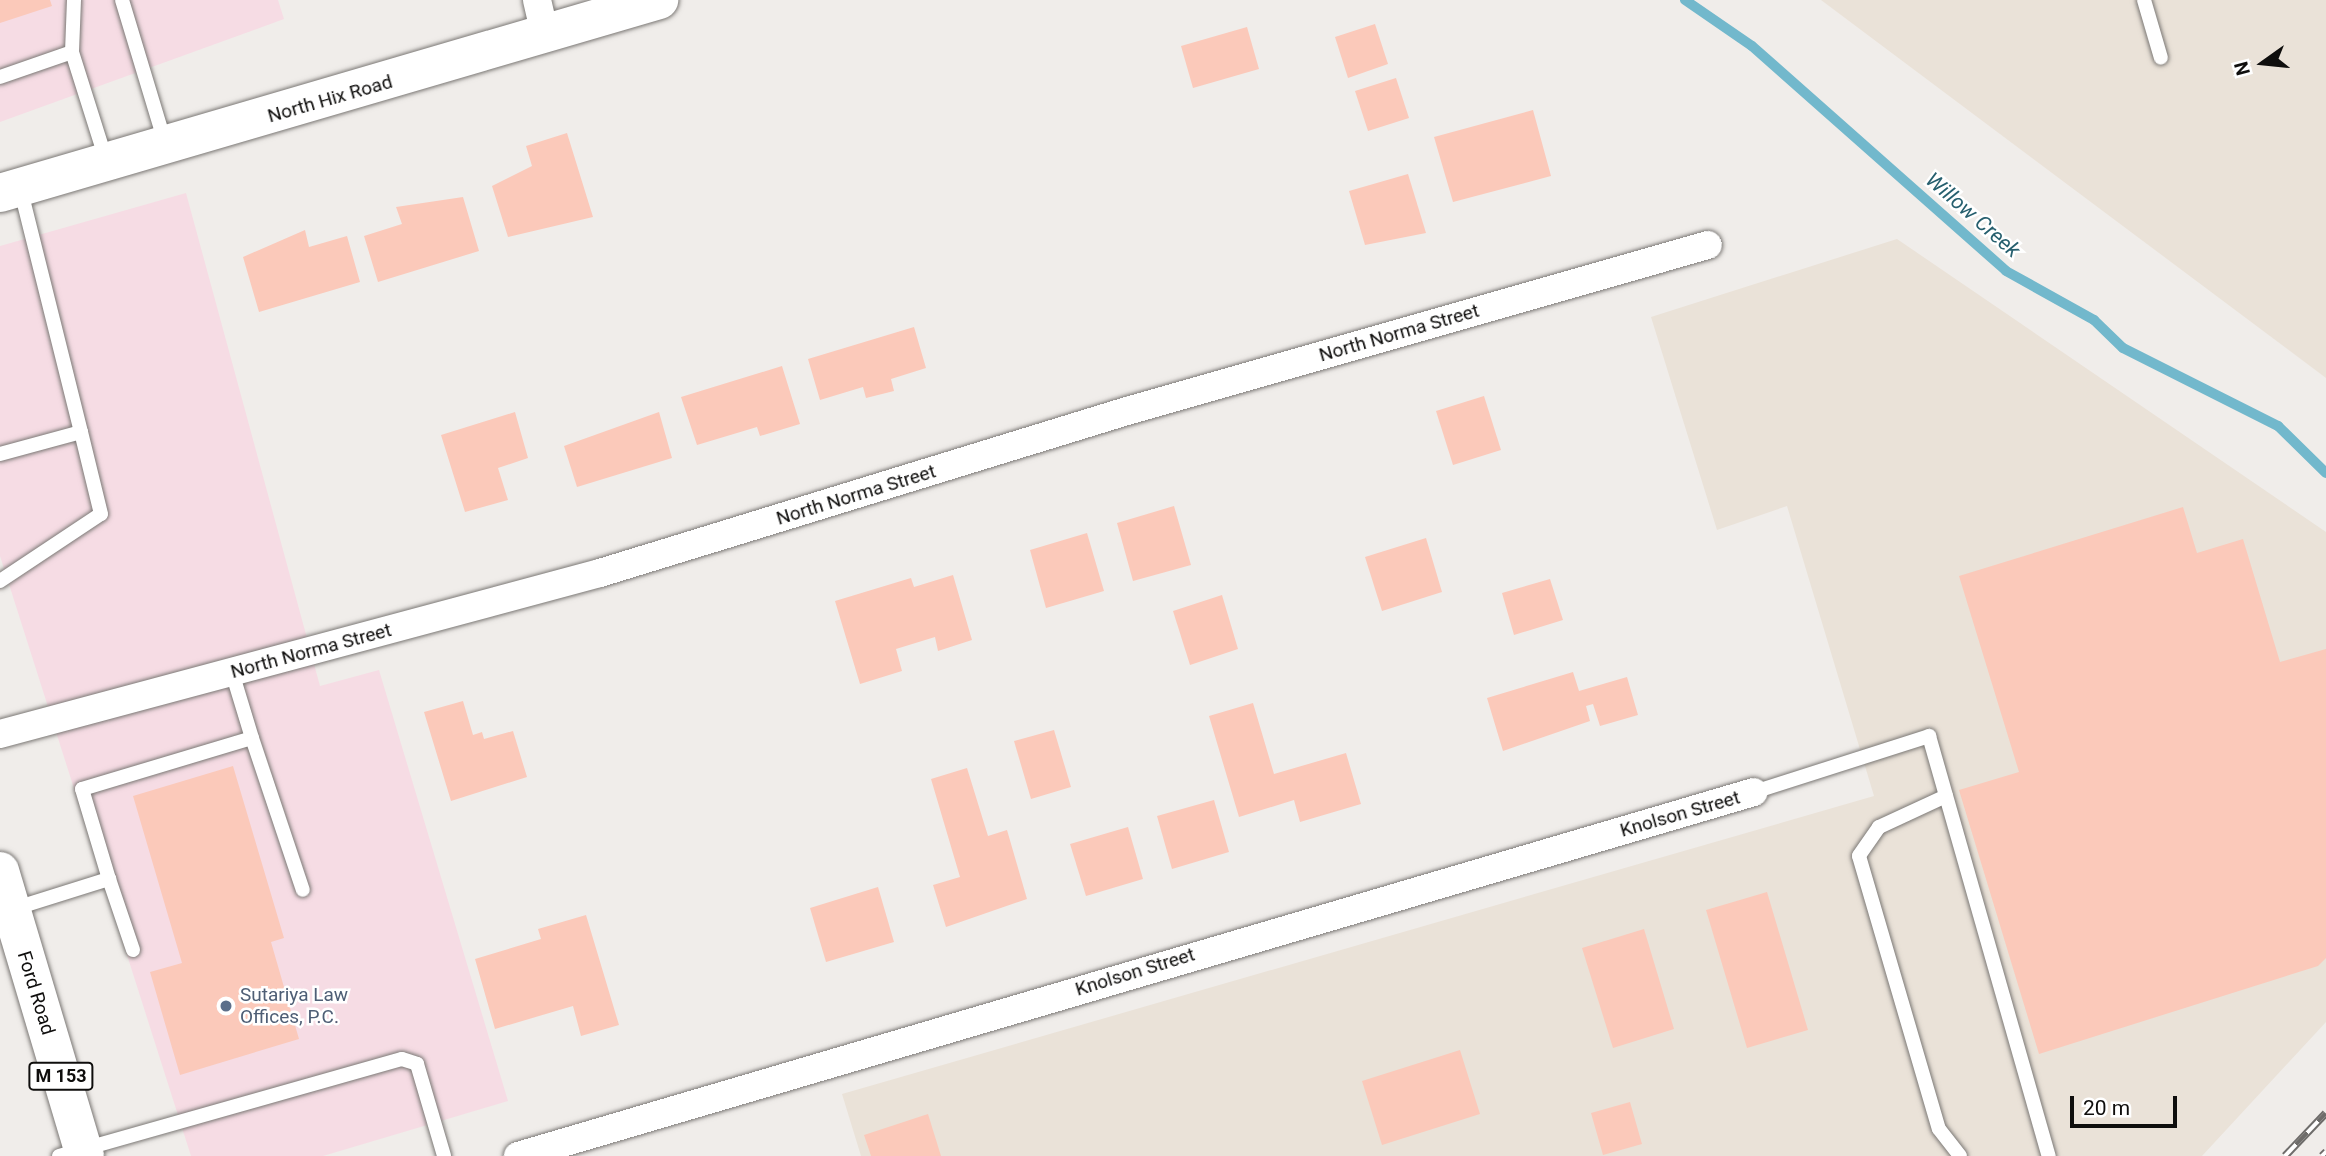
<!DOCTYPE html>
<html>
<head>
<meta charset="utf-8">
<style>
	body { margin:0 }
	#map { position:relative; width:2326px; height:1156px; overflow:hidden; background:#f0edea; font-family:Roboto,sans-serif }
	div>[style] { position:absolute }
	.commercial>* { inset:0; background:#f6dce4 }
	.built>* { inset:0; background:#eae2d8 }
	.stream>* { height:10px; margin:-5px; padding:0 5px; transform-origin:5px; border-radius:5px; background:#72b8cc }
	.building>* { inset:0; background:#fbc9ba }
	.roads { filter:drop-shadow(0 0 2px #7b7875) drop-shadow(0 0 2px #7b7875) }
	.lane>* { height:14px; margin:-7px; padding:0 7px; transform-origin:7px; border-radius:7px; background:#fff }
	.street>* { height:28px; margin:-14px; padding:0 14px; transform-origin:14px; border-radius:14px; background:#fff }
	.secondary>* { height:38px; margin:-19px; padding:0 19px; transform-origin:19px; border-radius:19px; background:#fff }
	.primary>* { height:38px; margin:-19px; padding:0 19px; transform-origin:19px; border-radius:19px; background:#fff }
	.rail>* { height:8px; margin-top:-4px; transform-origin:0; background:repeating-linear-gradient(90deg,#fff 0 16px,#6e6c6a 0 32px); box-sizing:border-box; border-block:2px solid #6e6c6a }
	.dots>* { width:19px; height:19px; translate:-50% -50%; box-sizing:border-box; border:4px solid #fff; border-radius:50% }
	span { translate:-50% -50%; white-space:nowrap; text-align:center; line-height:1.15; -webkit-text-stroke:5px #fff; paint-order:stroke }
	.shield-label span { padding:2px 5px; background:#fff; border:2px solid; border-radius:5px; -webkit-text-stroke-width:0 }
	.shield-label { font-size:18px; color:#0f0e0d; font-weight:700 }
	.street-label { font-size:19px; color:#0f0e0d }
	.service-label { font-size:19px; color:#4e5e75 }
	.left { translate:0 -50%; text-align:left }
	.water-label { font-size:21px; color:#265f6e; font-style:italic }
	.north { position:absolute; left:2228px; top:28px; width:70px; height:70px; -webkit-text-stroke:5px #fff; paint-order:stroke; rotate:255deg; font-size:19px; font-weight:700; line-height:28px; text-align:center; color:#0f0e0d }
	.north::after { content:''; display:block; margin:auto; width:24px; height:32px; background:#0f0e0d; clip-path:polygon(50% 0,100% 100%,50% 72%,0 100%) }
	.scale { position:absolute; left:2070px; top:1096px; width:107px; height:32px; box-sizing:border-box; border:4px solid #0f0e0d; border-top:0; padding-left:9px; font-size:21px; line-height:24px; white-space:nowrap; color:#0f0e0d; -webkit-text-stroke:5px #fff; paint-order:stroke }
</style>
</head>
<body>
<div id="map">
	<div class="commercial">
		<i style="clip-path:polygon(0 0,278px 0,284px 19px,0 122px)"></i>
		<i style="clip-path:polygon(186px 193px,320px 686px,379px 670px,508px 1101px,323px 1156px,191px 1156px,0 556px,0 246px)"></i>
	</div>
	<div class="built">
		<i style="clip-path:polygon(1821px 0,2326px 0,2326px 378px)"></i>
		<i style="clip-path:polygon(1897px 239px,2326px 532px,2326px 1022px,2202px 1156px,861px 1156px,842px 1094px,1874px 796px,1787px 506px,1717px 530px,1651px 317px)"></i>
	</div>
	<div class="stream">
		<i style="left:1685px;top:0;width:81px;rotate:34.5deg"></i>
		<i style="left:1752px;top:46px;width:339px;rotate:41.5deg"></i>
		<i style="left:2006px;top:271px;width:101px;rotate:29.1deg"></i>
		<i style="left:2094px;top:320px;width:40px;rotate:44deg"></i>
		<i style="left:2123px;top:348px;width:174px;rotate:26.7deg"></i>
		<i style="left:2278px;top:426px;width:67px;rotate:44.4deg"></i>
	</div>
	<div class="building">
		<i style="clip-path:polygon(0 0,50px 0,52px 6px,0 23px)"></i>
		<i style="clip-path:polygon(1375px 24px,1388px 64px,1348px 78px,1335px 37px)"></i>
		<i style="clip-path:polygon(1247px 27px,1259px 69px,1193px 88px,1181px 46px)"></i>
		<i style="clip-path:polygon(1396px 78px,1409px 118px,1368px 131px,1355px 91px)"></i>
		<i style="clip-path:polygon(1533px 110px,1551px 176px,1453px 202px,1434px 137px)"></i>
		<i style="clip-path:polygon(567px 133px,593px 217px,508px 237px,492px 186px,532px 166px,526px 146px)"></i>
		<i style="clip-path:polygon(1408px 174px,1426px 233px,1365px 245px,1349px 191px)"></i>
		<i style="clip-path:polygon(463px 197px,479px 251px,378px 282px,364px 236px,402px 224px,396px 207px)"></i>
		<i style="clip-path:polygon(305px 230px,309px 247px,347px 236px,360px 282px,259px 312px,243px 257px)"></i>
		<i style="clip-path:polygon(914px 327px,926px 368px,891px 379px,894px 391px,866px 398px,863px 387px,820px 400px,808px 359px)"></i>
		<i style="clip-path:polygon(782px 366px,800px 424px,760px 436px,757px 427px,697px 445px,681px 397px)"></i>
		<i style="clip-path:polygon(1484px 396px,1501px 450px,1453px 465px,1436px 411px)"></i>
		<i style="clip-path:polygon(515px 412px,528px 458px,498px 468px,508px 500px,465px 512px,441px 435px)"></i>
		<i style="clip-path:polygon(659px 412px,672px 458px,577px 487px,564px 446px)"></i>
		<i style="clip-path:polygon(1174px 506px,1191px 565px,1133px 581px,1117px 523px)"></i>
		<i style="clip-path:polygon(2183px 507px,2197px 553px,2243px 539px,2280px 662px,2326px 649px,2326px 958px,2318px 966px,2039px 1054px,1959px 790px,2019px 772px,1959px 576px)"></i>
		<i style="clip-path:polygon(1087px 533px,1104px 591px,1046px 608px,1030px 550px)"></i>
		<i style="clip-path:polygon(1426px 538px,1442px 592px,1382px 611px,1365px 557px)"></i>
		<i style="clip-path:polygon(953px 575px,972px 640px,938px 651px,935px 637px,896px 649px,902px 671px,860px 684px,835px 601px,911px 578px,914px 587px)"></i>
		<i style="clip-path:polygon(1550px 579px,1563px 620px,1514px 635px,1502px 593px)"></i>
		<i style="clip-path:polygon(1222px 595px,1238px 649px,1190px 665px,1173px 611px)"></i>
		<i style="clip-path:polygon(1573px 672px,1579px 691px,1627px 677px,1638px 715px,1600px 726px,1593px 704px,1586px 706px,1590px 721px,1503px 751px,1487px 698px)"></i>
		<i style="clip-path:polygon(463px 701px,473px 735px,482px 732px,484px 739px,513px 731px,527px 777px,451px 801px,424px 712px)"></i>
		<i style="clip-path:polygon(1253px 703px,1274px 774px,1346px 753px,1361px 804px,1300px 822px,1294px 800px,1239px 817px,1209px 716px)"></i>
		<i style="clip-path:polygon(1054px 730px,1071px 787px,1031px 799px,1014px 741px)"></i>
		<i style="clip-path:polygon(233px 766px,284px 938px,271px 942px,299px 1039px,180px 1075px,150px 972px,182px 963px,133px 796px)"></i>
		<i style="clip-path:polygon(967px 768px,988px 836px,1007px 830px,1027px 899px,946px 927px,933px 885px,960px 877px,931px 779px)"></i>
		<i style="clip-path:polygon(1214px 800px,1229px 852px,1172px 869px,1157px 816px)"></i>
		<i style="clip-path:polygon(1128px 827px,1143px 879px,1086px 896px,1070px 844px)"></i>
		<i style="clip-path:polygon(878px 887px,894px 942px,826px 962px,810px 908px)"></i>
		<i style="clip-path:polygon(1767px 892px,1808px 1030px,1747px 1048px,1706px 910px)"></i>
		<i style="clip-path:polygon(586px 915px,619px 1025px,581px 1036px,573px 1006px,495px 1029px,475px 959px,541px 939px,538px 929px)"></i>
		<i style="clip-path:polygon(1644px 929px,1674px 1029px,1613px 1048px,1582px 948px)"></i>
		<i style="clip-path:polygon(1460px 1050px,1480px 1114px,1382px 1145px,1362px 1081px)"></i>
		<i style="clip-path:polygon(1630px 1102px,1642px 1144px,1603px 1155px,1591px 1113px)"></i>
		<i style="clip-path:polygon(928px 1114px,941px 1156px,871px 1156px,864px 1135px)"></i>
	</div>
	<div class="roads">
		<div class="lane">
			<i style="left:122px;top:0;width:148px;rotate:73.2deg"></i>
			<i style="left:2144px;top:0;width:60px;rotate:73.7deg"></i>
			<i style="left:72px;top:52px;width:52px;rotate:-87.8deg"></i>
			<i style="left:0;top:77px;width:76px;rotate:-19.1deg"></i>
			<i style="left:72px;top:52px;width:113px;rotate:72.5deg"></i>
			<i style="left:0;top:454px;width:84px;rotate:-15.2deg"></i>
			<i style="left:81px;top:432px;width:252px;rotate:-104deg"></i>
			<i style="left:0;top:581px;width:121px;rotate:-33.6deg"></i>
			<i style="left:101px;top:514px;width:84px;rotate:-103.7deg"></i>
			<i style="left:252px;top:738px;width:160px;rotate:71.5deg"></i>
			<i style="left:1754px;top:792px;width:184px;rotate:-17.7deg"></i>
			<i style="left:1929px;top:736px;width:437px;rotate:74.1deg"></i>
			<i style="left:1946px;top:796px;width:74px;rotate:155.2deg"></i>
			<i style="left:1879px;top:827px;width:35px;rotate:125deg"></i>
			<i style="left:1859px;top:856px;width:284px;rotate:73.7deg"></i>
			<i style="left:1939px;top:1129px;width:34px;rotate:52deg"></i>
			<i style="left:109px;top:879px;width:75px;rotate:71.3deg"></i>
			<i style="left:13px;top:909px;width:101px;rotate:-17.4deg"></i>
			<i style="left:109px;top:879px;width:94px;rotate:-106.7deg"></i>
			<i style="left:82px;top:789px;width:177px;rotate:-16.7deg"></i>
			<i style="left:252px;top:738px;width:69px;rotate:-106.9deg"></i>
			<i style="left:59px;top:1156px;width:356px;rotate:-15.8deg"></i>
			<i style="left:402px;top:1059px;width:16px;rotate:18deg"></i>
			<i style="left:417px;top:1064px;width:96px;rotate:73.6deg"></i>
		</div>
		<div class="street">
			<i style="left:537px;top:0;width:35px;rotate:77deg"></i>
			<i style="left:0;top:734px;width:621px;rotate:-15.02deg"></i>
			<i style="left:600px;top:573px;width:551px;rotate:-17.09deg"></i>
			<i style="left:1127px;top:411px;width:604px;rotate:-15.95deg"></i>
			<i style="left:518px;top:1156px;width:1288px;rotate:-16.41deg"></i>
		</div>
		<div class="secondary">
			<i style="left:0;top:193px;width:687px;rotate:-16.32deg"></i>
		</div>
		<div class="primary">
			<i style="left:0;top:871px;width:297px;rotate:73.4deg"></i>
		</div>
	</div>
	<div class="rail">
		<i style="left:2285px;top:1156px;width:59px;rotate:-46.4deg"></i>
		<i style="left:2322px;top:1156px;width:6px;rotate:-45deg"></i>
	</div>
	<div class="dots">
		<i style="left:226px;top:1006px;background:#5c6f8a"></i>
	</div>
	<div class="shield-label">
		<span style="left:61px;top:1076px">M 153</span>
	</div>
	<div class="street-label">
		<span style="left:330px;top:99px;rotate:-16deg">North Hix Road</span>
		<span style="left:1399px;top:333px;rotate:-16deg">North Norma Street</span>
		<span style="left:856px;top:495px;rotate:-17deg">North Norma Street</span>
		<span style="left:311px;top:651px;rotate:-15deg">North Norma Street</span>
		<span style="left:1680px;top:814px;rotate:-16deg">Knolson Street</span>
		<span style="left:1135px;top:972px;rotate:-17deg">Knolson Street</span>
		<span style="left:36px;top:993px;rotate:73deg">Ford Road</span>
	</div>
	<div class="service-label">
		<span class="left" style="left:240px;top:1006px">Sutariya Law<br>Offices, P.C.</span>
	</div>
	<div class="water-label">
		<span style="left:1973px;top:215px;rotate:41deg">Willow Creek</span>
	</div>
	<div class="north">N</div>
	<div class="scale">20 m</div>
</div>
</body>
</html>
